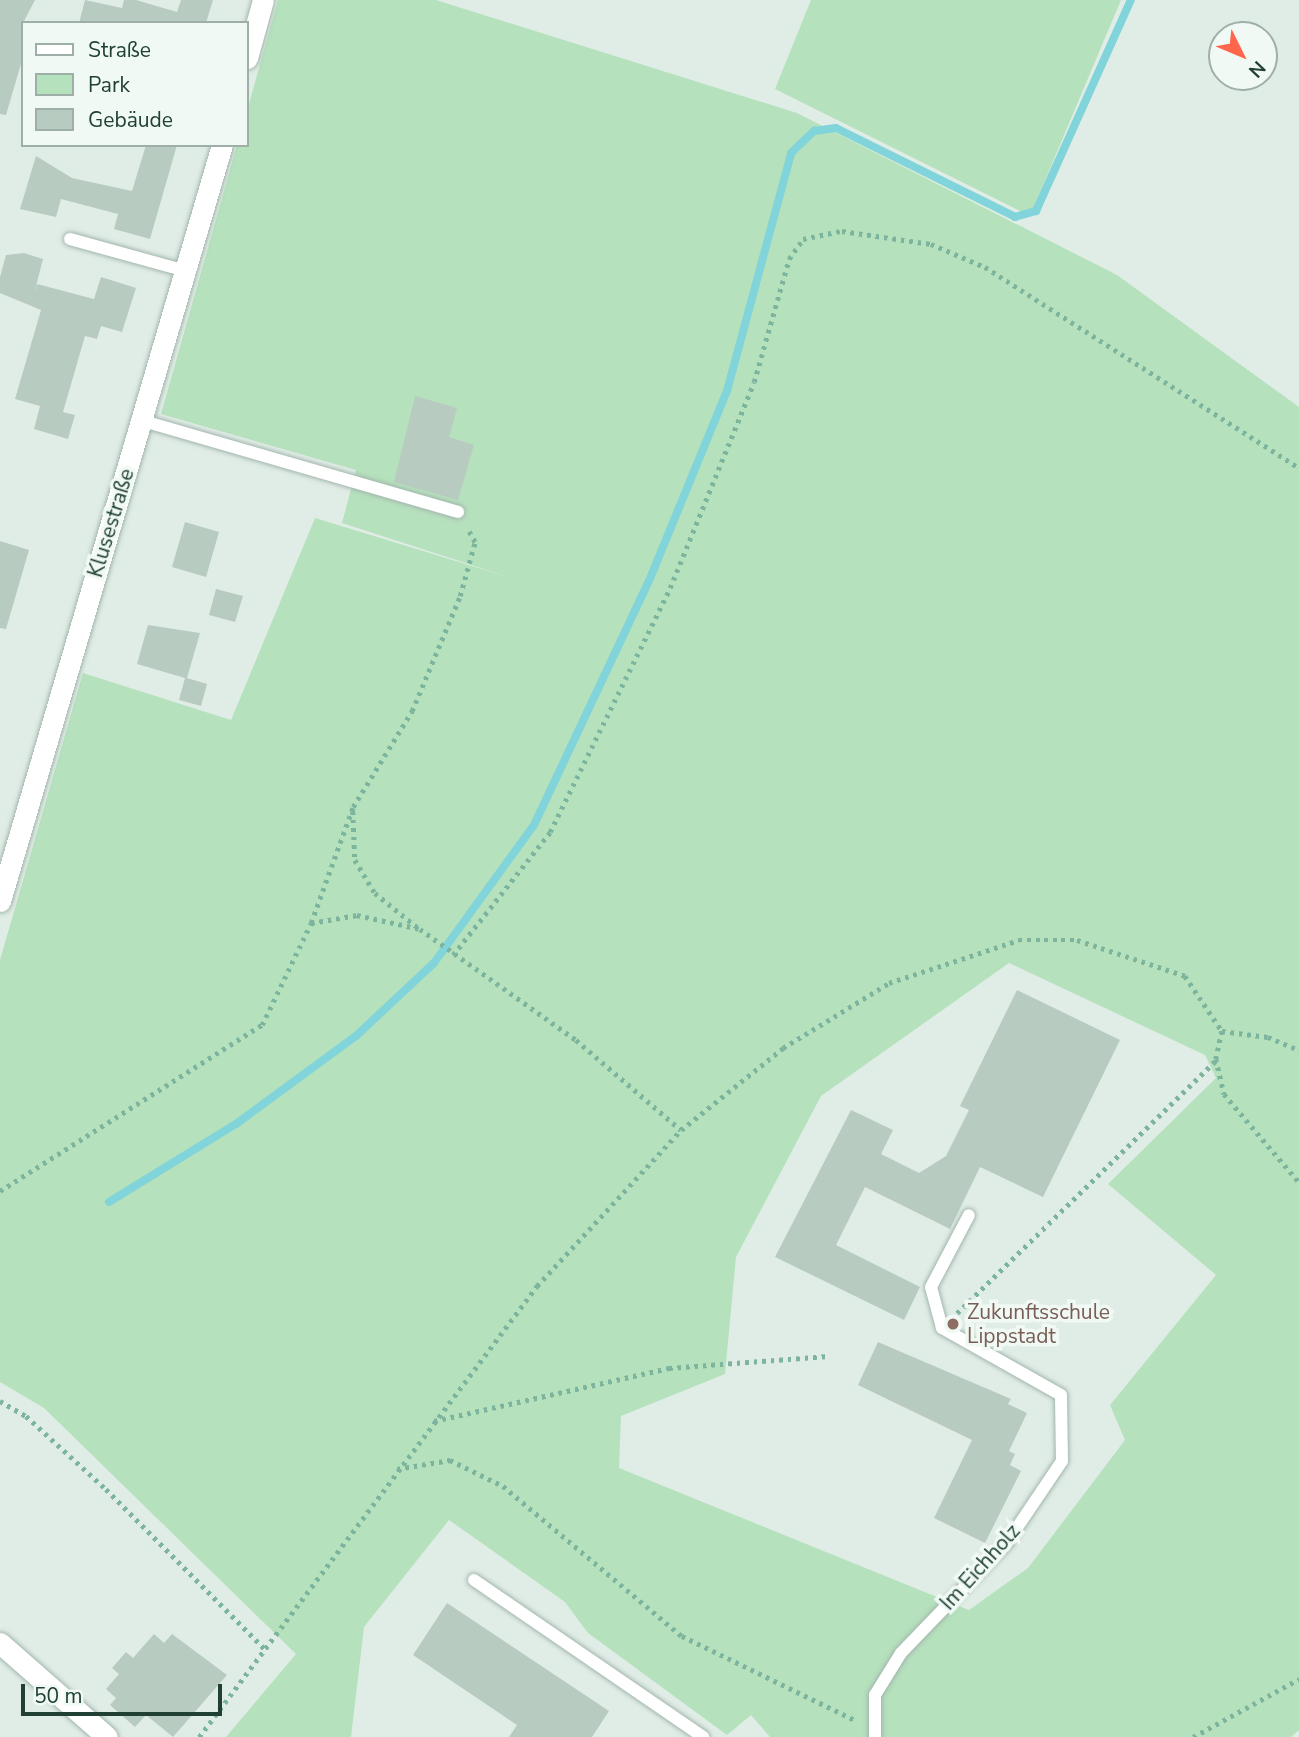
<!DOCTYPE html>
<html>
<head>
<meta charset="utf-8">
<style>
	body { margin:0 }
	#map { position:relative; width:1299px; height:1737px; overflow:hidden; background:#e0ede6; font-family:"Nunito Sans",sans-serif }
	div>[style] { position:absolute }
	.green>* { inset:0; background:#b6e1bd }
	.stream>* { height:8px; margin:-4px; padding:0 4px; transform-origin:4px; border-radius:4px; background:#81d4d9 }
	.building>* { inset:0; background:#b8cbc1 }
	.path>* { height:4.5px; margin-top:-2.25px; transform-origin:0; background:repeating-linear-gradient(90deg,#7db49d 0 3.5px,transparent 0 8.5px) }
	.roads { filter:drop-shadow(0 0 2px #a2b6ad) drop-shadow(0 0 2px #a2b6ad) }
	.lane>* { height:12px; margin:-6px; padding:0 6px; transform-origin:6px; border-radius:6px; background:#fff }
	.street>* { height:21px; margin:-10.5px; padding:0 10.5px; transform-origin:10.5px; border-radius:10.5px; background:#fff }
	.dots>* { width:19px; height:19px; translate:-50% -50%; box-sizing:border-box; border:4px solid #f1f9f4; border-radius:50% }
	span { translate:-50% -50%; white-space:nowrap; text-align:center; line-height:1.15; -webkit-text-stroke:7px #f1f9f4; paint-order:stroke }
	.street-label { font-size:21px; color:#1f4033 }
	.education-label { font-size:21px; color:#785e54 }
	.left { translate:0 -50%; text-align:left }
	.legend { position:absolute; left:21px; top:21px; width:228px; height:126px; box-sizing:border-box; background:#f1f9f4; border:2px solid #9dafa7; margin:0; padding:9px 12px; list-style:none; font-size:21px; color:#1f4033 }
	.legend li { display:flex; align-items:center; gap:14px; height:35px }
	.legend b { width:35px; border:2px solid #9dafa7 }
	.north { position:absolute; left:1208px; top:21px; width:70px; height:70px; box-sizing:border-box; background:#f1f9f4; border:2px solid #9dafa7; border-radius:50%; rotate:133deg; font-size:19px; font-weight:700; line-height:28px; text-align:center; color:#1f4033 }
	.north::after { content:''; display:block; margin:auto; width:24px; height:32px; background:#ff664c; clip-path:polygon(50% 0,100% 100%,50% 72%,0 100%) }
	.scale { position:absolute; left:21px; top:1684px; width:201px; height:32px; box-sizing:border-box; border:4px solid #1f4033; border-top:0; padding-left:9px; font-size:21px; line-height:24px; white-space:nowrap; color:#1f4033; -webkit-text-stroke:5px #f1f9f4; paint-order:stroke }
</style>
</head>
<body>
<div id="map">
	<div class="green">
		<i style="clip-path:polygon(evenodd,278px 0,436px 0,797px 113px,1117px 275px,1299px 407px,1299px 1730px,1291px 1737px,770px 1737px,751px 1715px,727px 1735px,588px 1633px,565px 1602px,449px 1520px,364px 1627px,351px 1737px,226px 1737px,296px 1654px,44px 1408px,0 1382px,0 960px,83px 673px,231px 720px,315px 518px,518px 580px,342px 523px,356px 470px,161px 414px,237px 145px,247px 145px,247px 111px,278px 0,1009px 963px,1205px 1055px,1216px 1078px,1108px 1184px,1216px 1275px,1110px 1405px,1125px 1440px,1028px 1568px,969px 1610px,619px 1468px,621px 1416px,725px 1374px,736px 1257px,821px 1096px,1009px 963px)"></i>
		<i style="clip-path:polygon(811px 0,1121px 0,1030px 216px,775px 89px)"></i>
	</div>
	<div class="stream">
		<i style="left:109px;top:1202px;width:149px;rotate:-31.6deg"></i>
		<i style="left:236px;top:1124px;width:150px;rotate:-36.3deg"></i>
		<i style="left:357px;top:1035px;width:105px;rotate:-43.1deg"></i>
		<i style="left:434px;top:963px;width:170px;rotate:-54.1deg"></i>
		<i style="left:534px;top:825px;width:270px;rotate:-64.8deg"></i>
		<i style="left:649px;top:581px;width:205px;rotate:-67.7deg"></i>
		<i style="left:727px;top:391px;width:246px;rotate:-74.9deg"></i>
		<i style="left:791px;top:153px;width:32px;rotate:-44deg"></i>
		<i style="left:814px;top:131px;width:22px;rotate:-8deg"></i>
		<i style="left:836px;top:128px;width:200px;rotate:26.4deg"></i>
		<i style="left:1015px;top:217px;width:22px;rotate:-16deg"></i>
		<i style="left:1036px;top:211px;width:231px;rotate:-65.8deg"></i>
	</div>
	<div class="building">
		<i style="clip-path:polygon(0 0,35px 0,23px 23px,23px 57px,6px 115px,0 114px)"></i>
		<i style="clip-path:polygon(85px 0,122px 8px,124px 0,136px 0,177px 12px,181px 0,213px 0,206px 23px,79px 23px)"></i>
		<i style="clip-path:polygon(146px 145px,177px 145px,150px 239px,114px 229px,118px 214px,61px 199px,56px 217px,20px 209px,36px 156px,72px 178px,132px 191px)"></i>
		<i style="clip-path:polygon(24px 253px,43px 259px,34px 294px,37px 284px,94px 299px,101px 277px,136px 288px,122px 332px,101px 326px,97px 339px,85px 336px,63px 412px,75px 415px,68px 439px,34px 429px,40px 406px,15px 399px,41px 310px,0 293px,0 277px,6px 255px)"></i>
		<i style="clip-path:polygon(415px 396px,457px 408px,449px 437px,474px 445px,458px 500px,394px 482px)"></i>
		<i style="clip-path:polygon(185px 522px,219px 532px,206px 577px,172px 567px)"></i>
		<i style="clip-path:polygon(0 541px,29px 550px,6px 629px,0 628px)"></i>
		<i style="clip-path:polygon(216px 589px,243px 596px,235px 622px,209px 615px)"></i>
		<i style="clip-path:polygon(148px 625px,200px 633px,187px 678px,207px 684px,201px 706px,179px 700px,185px 678px,137px 664px)"></i>
		<i style="clip-path:polygon(1017px 990px,1120px 1040px,1043px 1197px,980px 1167px,950px 1229px,865px 1187px,836px 1245px,920px 1287px,904px 1320px,775px 1257px,851px 1110px,893px 1130px,881px 1154px,919px 1173px,946px 1156px,969px 1110px,960px 1106px)"></i>
		<i style="clip-path:polygon(878px 1342px,1011px 1399px,1008px 1404px,1027px 1413px,1009px 1451px,1015px 1454px,1010px 1465px,1021px 1471px,985px 1543px,934px 1518px,972px 1440px,858px 1385px)"></i>
		<i style="clip-path:polygon(447px 1603px,609px 1711px,592px 1737px,509px 1737px,517px 1725px,413px 1655px)"></i>
		<i style="clip-path:polygon(154px 1634px,164px 1643px,172px 1634px,227px 1675px,173px 1737px,146px 1715px,135px 1727px,110px 1705px,116px 1698px,106px 1689px,119px 1674px,112px 1668px,126px 1652px,133px 1658px)"></i>
	</div>
	<div class="path">
		<i style="left:353px;top:811px;width:49px;rotate:87.7deg"></i>
		<i style="left:355px;top:860px;width:39px;rotate:59deg"></i>
		<i style="left:375px;top:893px;width:54px;rotate:39deg"></i>
		<i style="left:311px;top:923px;width:123px;rotate:-70.1deg"></i>
		<i style="left:353px;top:807px;width:113px;rotate:-58.4deg"></i>
		<i style="left:412px;top:711px;width:125px;rotate:-67.3deg"></i>
		<i style="left:460px;top:596px;width:56px;rotate:-74.5deg"></i>
		<i style="left:475px;top:542px;width:16px;rotate:-120deg"></i>
		<i style="left:453px;top:955px;width:157px;rotate:-51.7deg"></i>
		<i style="left:550px;top:832px;width:272px;rotate:-63.8deg"></i>
		<i style="left:670px;top:588px;width:222px;rotate:-67.8deg"></i>
		<i style="left:754px;top:382px;width:128px;rotate:-74.1deg"></i>
		<i style="left:789px;top:259px;width:24px;rotate:-55deg"></i>
		<i style="left:803px;top:239px;width:40px;rotate:-12deg"></i>
		<i style="left:842px;top:231px;width:90px;rotate:8.3deg"></i>
		<i style="left:931px;top:244px;width:59px;rotate:23.1deg"></i>
		<i style="left:985px;top:267px;width:373px;rotate:32.6deg"></i>
		<i style="left:1222px;top:1031px;width:46px;rotate:7.4deg"></i>
		<i style="left:1268px;top:1037px;width:34px;rotate:23deg"></i>
		<i style="left:0;top:1191px;width:310px;rotate:-32.4deg"></i>
		<i style="left:262px;top:1025px;width:113px;rotate:-64.3deg"></i>
		<i style="left:311px;top:923px;width:47px;rotate:-9.9deg"></i>
		<i style="left:357px;top:915px;width:65px;rotate:12.5deg"></i>
		<i style="left:420px;top:929px;width:191px;rotate:35.4deg"></i>
		<i style="left:576px;top:1040px;width:138px;rotate:40.6deg"></i>
		<i style="left:957px;top:1313px;width:362px;rotate:-44.3deg"></i>
		<i style="left:0;top:1401px;width:30px;rotate:30deg"></i>
		<i style="left:26px;top:1416px;width:108px;rotate:42.4deg"></i>
		<i style="left:106px;top:1489px;width:228px;rotate:45.2deg"></i>
		<i style="left:434px;top:1421px;width:241px;rotate:-12.7deg"></i>
		<i style="left:669px;top:1368px;width:160px;rotate:-4.3deg"></i>
		<i style="left:397px;top:1469px;width:54px;rotate:-9.6deg"></i>
		<i style="left:450px;top:1460px;width:59px;rotate:26.1deg"></i>
		<i style="left:503px;top:1486px;width:234px;rotate:40deg"></i>
		<i style="left:682px;top:1636px;width:195px;rotate:25.9deg"></i>
		<i style="left:199px;top:1737px;width:564px;rotate:-53.15deg"></i>
		<i style="left:537px;top:1286px;width:212px;rotate:-47.3deg"></i>
		<i style="left:681px;top:1130px;width:131px;rotate:-38.8deg"></i>
		<i style="left:783px;top:1048px;width:124px;rotate:-31.5deg"></i>
		<i style="left:889px;top:983px;width:137px;rotate:-18.3deg"></i>
		<i style="left:1019px;top:940px;width:58px"></i>
		<i style="left:1077px;top:940px;width:114px;rotate:18.4deg"></i>
		<i style="left:1185px;top:976px;width:66px;rotate:56.1deg"></i>
		<i style="left:1222px;top:1031px;width:29px;rotate:102deg"></i>
		<i style="left:1216px;top:1059px;width:36px;rotate:77deg"></i>
		<i style="left:1224px;top:1094px;width:116px;rotate:49.6deg"></i>
		<i style="left:1193px;top:1737px;width:121px;rotate:-28.7deg"></i>
	</div>
	<div class="roads">
		<div class="lane">
			<i style="left:70px;top:239px;width:120px;rotate:15.4deg"></i>
			<i style="left:143px;top:421px;width:328px;rotate:16.1deg"></i>
			<i style="left:474px;top:1580px;width:278px;rotate:34.4deg"></i>
			<i style="left:875px;top:1737px;width:42px;rotate:-90deg"></i>
			<i style="left:875px;top:1695px;width:49px;rotate:-58.2deg"></i>
			<i style="left:901px;top:1653px;width:151px;rotate:-46.1deg"></i>
			<i style="left:1006px;top:1544px;width:100px;rotate:-56deg"></i>
			<i style="left:1062px;top:1461px;width:66px;rotate:-90.9deg"></i>
			<i style="left:1061px;top:1395px;width:137px;rotate:-150.6deg"></i>
			<i style="left:942px;top:1328px;width:42px;rotate:-105deg"></i>
			<i style="left:931px;top:1287px;width:81px;rotate:-62.2deg"></i>
		</div>
		<div class="street">
			<i style="left:247px;top:58px;width:60px;rotate:-74.6deg"></i>
			<i style="left:0;top:901px;width:788px;rotate:-73.64deg"></i>
			<i style="left:0;top:1643px;width:142px;rotate:41.3deg"></i>
		</div>
	</div>
	<div class="dots">
		<i style="left:953px;top:1324px;background:#8d6e63"></i>
	</div>
	<div class="street-label">
		<span style="left:111px;top:523px;rotate:-73deg">Klusestraße</span>
		<span style="left:980px;top:1567px;rotate:-48deg">Im Eichholz</span>
	</div>
	<div class="education-label">
		<span class="left" style="left:967px;top:1324px">Zukunftsschule<br>Lippstadt</span>
	</div>
	<ul class="legend">
	<li><b style="height:9px;background:#fff"></b>Straße</li>
	<li><b style="height:19px;background:#b6e1bd"></b>Park</li>
	<li><b style="height:19px;background:#b8cbc1"></b>Gebäude</li>
	</ul>
	<div class="north">N</div>
	<div class="scale">50 m</div>
</div>
</body>
</html>
